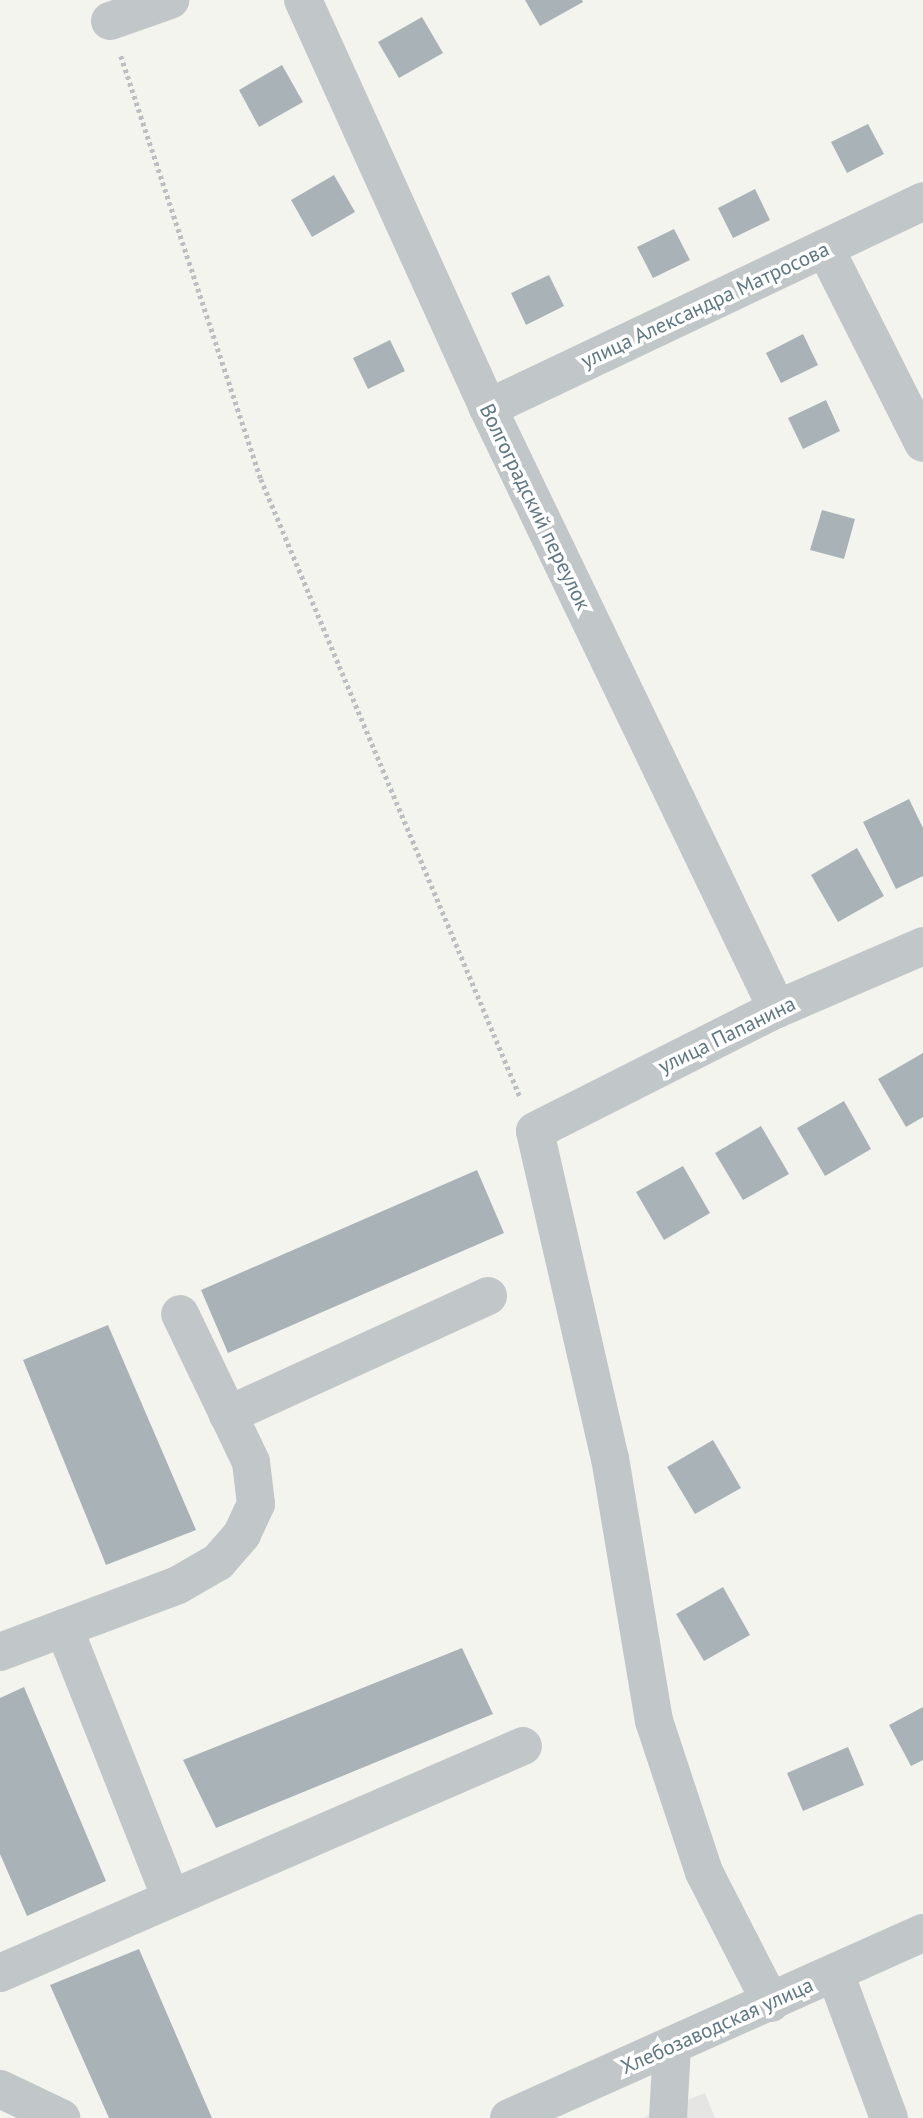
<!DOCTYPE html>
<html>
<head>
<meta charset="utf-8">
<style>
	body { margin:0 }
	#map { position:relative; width:923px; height:2118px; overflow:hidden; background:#f4f4ef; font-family:"PT Sans",sans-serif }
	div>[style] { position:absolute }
	.built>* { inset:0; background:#e5e5e3 }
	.building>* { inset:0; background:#a9b3b7 }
	.path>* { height:4.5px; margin-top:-2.25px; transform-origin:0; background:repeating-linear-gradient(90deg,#bcbfc1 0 3.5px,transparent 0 7px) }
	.minor>* { height:38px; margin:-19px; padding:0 19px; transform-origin:19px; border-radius:19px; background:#c1c6c8 }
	span { translate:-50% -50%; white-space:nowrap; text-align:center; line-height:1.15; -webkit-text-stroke:7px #fff; paint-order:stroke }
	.street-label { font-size:21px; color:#607883 }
</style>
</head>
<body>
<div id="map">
	<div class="built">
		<i style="clip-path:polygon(705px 2093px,715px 2118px,642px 2118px)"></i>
	</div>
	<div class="building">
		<i style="clip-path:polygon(525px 0,582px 0,583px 2px,540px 26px)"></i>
		<i style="clip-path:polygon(422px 17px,443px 53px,399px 78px,378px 42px)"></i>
		<i style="clip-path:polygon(282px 65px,303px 102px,259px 127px,239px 90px)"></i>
		<i style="clip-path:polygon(868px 124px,884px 154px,847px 173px,831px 142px)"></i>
		<i style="clip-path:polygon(334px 175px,355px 212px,312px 237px,291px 200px)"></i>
		<i style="clip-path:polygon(755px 189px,770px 220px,733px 238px,718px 208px)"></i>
		<i style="clip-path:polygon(674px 229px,690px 260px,653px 278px,637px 247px)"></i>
		<i style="clip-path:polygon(549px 275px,564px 306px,526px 325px,511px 293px)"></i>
		<i style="clip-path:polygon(803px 334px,818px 365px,781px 383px,766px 353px)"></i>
		<i style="clip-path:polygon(390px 340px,405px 371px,368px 389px,353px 358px)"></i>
		<i style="clip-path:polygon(826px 400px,840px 431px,803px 449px,788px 418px)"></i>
		<i style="clip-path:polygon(822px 510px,855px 519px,844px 559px,810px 550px)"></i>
		<i style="clip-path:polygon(909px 799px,923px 828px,923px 876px,896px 889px,863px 822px)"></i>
		<i style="clip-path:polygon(857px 848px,884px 896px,838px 922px,811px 875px)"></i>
		<i style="clip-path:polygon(923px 1053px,923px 1117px,906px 1127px,878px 1079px)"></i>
		<i style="clip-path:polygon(844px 1101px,871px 1149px,825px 1176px,797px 1128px)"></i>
		<i style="clip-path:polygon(761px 1126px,789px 1174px,743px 1200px,715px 1153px)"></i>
		<i style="clip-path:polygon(683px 1166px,710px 1213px,664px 1240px,636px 1192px)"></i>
		<i style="clip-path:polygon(477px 1170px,504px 1233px,228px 1353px,201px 1290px)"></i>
		<i style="clip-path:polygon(108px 1325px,196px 1530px,106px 1565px,23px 1360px)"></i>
		<i style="clip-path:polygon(713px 1440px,741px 1488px,695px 1514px,667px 1467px)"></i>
		<i style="clip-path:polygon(723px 1587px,750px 1635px,704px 1661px,676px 1614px)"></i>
		<i style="clip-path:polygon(462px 1648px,493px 1714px,216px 1828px,183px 1760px)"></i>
		<i style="clip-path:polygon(24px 1687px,106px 1881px,27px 1916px,0 1854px,0 1698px)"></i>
		<i style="clip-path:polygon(923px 1707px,923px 1760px,911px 1766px,889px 1725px)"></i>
		<i style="clip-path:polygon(848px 1747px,864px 1785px,803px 1811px,787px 1773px)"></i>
		<i style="clip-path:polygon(139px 1949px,212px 2118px,109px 2118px,50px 1985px)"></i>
	</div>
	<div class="path">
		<i style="left:121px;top:56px;width:446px;rotate:71.7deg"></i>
		<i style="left:261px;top:479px;width:672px;rotate:67.25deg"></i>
	</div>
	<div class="minor">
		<i style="left:303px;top:0;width:448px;rotate:65.6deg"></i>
		<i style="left:488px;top:408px;width:667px;rotate:64.32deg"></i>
		<i style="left:110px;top:21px;width:64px;rotate:-19.3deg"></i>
		<i style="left:825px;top:248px;width:218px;rotate:63.3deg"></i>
		<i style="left:488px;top:408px;width:482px;rotate:-25.4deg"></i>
		<i style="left:228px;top:1415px;width:286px;rotate:-24.6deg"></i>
		<i style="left:64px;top:1628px;width:290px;rotate:68.4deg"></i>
		<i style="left:0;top:1652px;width:190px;rotate:-20.6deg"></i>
		<i style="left:178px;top:1585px;width:46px;rotate:-29.9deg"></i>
		<i style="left:218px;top:1562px;width:37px;rotate:-49deg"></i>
		<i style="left:242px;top:1534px;width:33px;rotate:-65deg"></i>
		<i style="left:256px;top:1504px;width:42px;rotate:-96.8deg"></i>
		<i style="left:251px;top:1462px;width:164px;rotate:-115.6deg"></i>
		<i style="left:0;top:1973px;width:570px;rotate:-23.46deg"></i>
		<i style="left:835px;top:1973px;width:155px;rotate:69.6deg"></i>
		<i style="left:771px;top:2003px;width:147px;rotate:-117.1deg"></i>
		<i style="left:704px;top:1872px;width:159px;rotate:-108.3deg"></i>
		<i style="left:654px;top:1721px;width:266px;rotate:-99.5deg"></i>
		<i style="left:610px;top:1459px;width:336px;rotate:-102.9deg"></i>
		<i style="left:535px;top:1131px;width:271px;rotate:-26.8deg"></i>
		<i style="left:777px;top:1009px;width:159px;rotate:-23.3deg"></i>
		<i style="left:0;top:2089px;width:68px;rotate:25.4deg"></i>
		<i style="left:509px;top:2118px;width:453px;rotate:-24.1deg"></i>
		<i style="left:668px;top:2118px;width:71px;rotate:-86.8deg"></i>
	</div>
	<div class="street-label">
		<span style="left:705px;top:305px;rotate:-25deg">улица Александра Матросова</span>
		<span style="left:535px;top:507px;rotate:64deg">Волгоградский переулок</span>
		<span style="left:727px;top:1035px;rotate:-26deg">улица Папанина</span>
		<span style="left:717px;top:2026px;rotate:-24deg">Хлебозаводская улица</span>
	</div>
</div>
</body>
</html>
